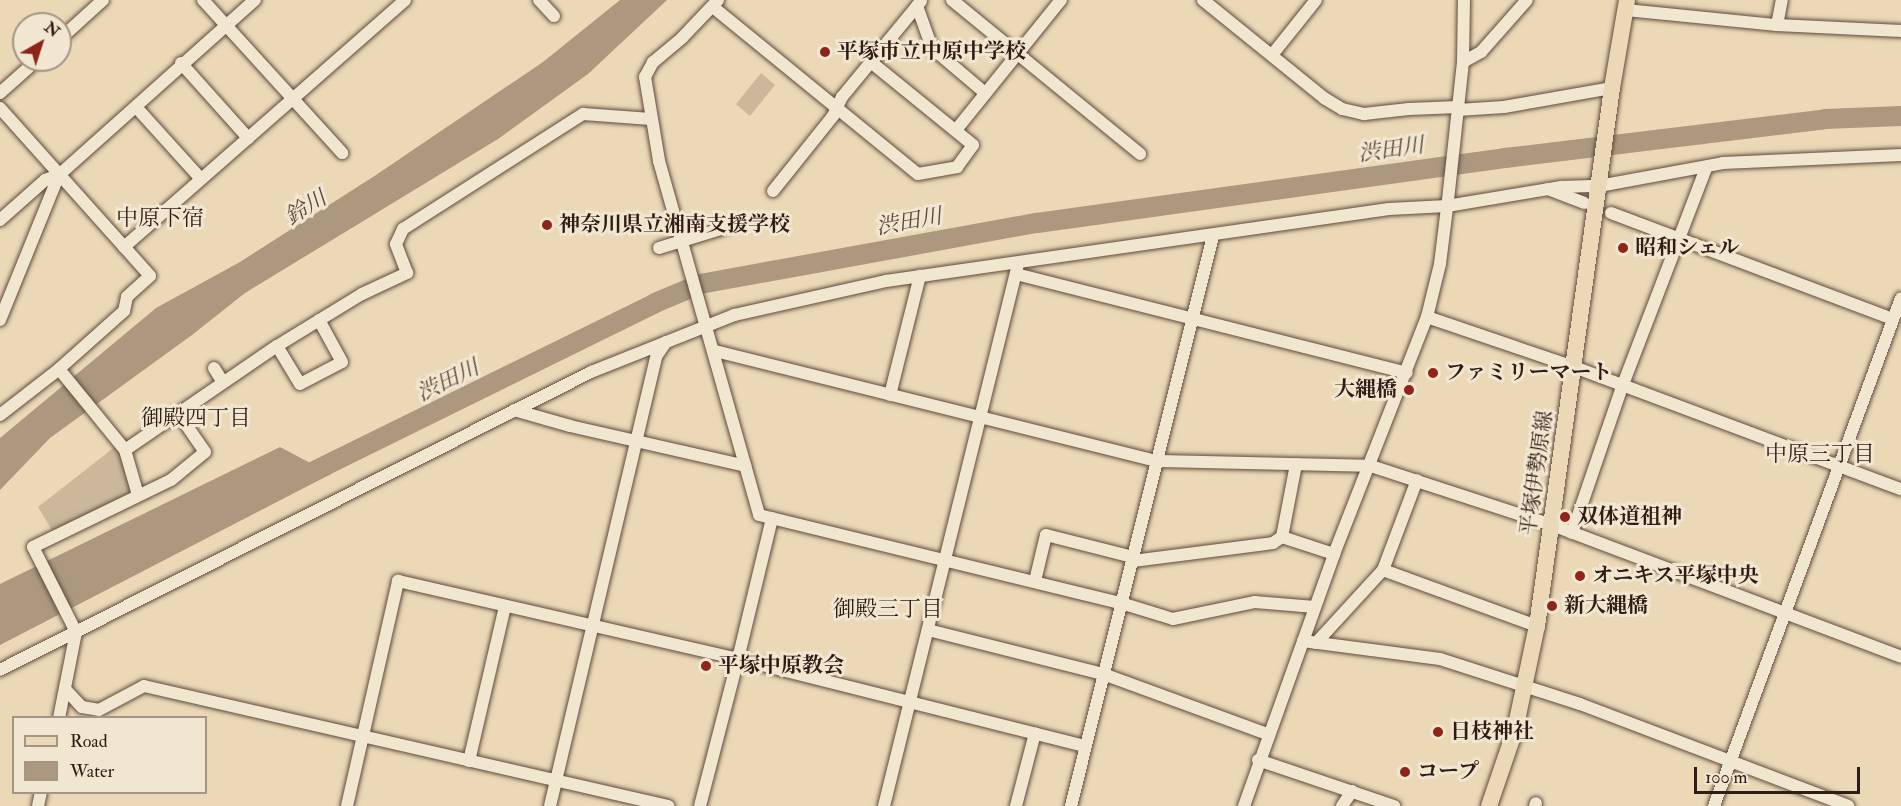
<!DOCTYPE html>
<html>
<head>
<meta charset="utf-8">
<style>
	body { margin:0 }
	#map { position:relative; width:1901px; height:806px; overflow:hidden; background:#ead8b6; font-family:"IM FELL Double Pica","Noto Serif JP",serif }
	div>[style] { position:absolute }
	.green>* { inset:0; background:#cbb89b }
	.water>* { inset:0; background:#ab987f }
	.river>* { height:20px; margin:-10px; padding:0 10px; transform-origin:10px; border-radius:10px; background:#ab987f }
	.roads { filter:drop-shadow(0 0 2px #5f4b3d) drop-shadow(0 0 2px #5f4b3d) }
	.minor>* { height:12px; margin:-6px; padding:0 6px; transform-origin:6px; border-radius:6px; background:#f1e6d0 }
	.major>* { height:16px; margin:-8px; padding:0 8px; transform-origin:8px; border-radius:8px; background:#ead8b6 }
	.dots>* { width:16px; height:16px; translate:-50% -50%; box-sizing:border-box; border:3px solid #f1e6d0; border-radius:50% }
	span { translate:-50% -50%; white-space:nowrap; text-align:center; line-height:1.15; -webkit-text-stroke:6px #f1e6d0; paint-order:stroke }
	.poi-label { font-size:21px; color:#311c15; font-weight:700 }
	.left { translate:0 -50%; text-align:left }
	.right { translate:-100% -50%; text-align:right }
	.street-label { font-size:21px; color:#311c15 }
	.water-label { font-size:22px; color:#5c473a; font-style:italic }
	.neighbourhood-label { font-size:22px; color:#311c15 }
	.legend { position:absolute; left:12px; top:716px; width:195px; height:78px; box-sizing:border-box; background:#f1e6d0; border:2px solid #a49585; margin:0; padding:8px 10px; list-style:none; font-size:18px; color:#311c15 }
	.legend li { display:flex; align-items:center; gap:12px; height:30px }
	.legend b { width:30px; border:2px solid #a49585 }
	.north { position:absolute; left:12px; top:12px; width:60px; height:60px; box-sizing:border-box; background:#f1e6d0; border:2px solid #a49585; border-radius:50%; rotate:39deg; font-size:16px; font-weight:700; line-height:24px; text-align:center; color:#311c15 }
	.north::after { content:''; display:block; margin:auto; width:21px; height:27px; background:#8f2418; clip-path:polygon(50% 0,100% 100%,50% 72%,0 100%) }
	.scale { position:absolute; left:1694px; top:767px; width:166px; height:27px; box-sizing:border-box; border:3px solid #311c15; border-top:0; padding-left:8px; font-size:18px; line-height:21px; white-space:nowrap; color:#311c15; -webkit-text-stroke:4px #f1e6d0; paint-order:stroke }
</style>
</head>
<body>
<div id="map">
	<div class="green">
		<i style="clip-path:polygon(761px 73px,775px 85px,750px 116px,736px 104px)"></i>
		<i style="clip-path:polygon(116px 446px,125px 460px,131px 493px,53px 532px,38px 507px)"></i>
	</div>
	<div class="water">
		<i style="clip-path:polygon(620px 0,667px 0,588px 74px,498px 139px,245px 293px,192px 335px,50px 438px,0 490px,0 438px,156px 308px,240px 262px,376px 175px,543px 62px)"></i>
		<i style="clip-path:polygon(280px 447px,331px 474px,0 645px,0 584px)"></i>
	</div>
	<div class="river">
		<i style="left:296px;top:480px;width:400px;rotate:-26.2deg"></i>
		<i style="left:655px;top:303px;width:49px;rotate:-22.9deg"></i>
		<i style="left:700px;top:284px;width:342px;rotate:-10.3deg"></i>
		<i style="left:1037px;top:223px;width:472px;rotate:-7.9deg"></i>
		<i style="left:1505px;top:158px;width:322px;rotate:-6.9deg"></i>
		<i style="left:1825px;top:119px;width:76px;rotate:-2.3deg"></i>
	</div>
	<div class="roads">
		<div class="minor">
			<i style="left:203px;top:0;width:207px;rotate:47.7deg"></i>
			<i style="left:539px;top:0;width:22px;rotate:47deg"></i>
			<i style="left:718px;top:0;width:52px;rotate:133.5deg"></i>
			<i style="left:682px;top:38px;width:38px;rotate:140deg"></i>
			<i style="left:653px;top:62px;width:17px;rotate:118deg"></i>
			<i style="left:645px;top:77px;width:85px;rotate:80.5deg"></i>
			<i style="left:659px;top:161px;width:368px;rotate:74.2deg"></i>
			<i style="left:759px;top:515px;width:373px;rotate:13.7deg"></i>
			<i style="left:1121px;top:603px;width:54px;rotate:17.1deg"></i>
			<i style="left:1173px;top:619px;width:84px;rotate:-11.7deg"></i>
			<i style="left:1255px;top:602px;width:60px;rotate:4.8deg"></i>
			<i style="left:952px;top:0;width:243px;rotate:39.3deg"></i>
			<i style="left:1203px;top:0;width:156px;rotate:39deg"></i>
			<i style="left:1324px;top:98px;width:21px;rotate:31deg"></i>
			<i style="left:1342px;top:109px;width:23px;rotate:13deg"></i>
			<i style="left:1364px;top:114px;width:45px;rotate:-6.3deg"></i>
			<i style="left:1409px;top:109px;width:49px;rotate:-2.3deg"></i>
			<i style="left:921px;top:1px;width:6px;rotate:129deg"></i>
			<i style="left:917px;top:6px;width:45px;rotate:70.3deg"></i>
			<i style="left:932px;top:48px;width:70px;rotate:40.3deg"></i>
			<i style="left:713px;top:7px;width:264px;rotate:39.2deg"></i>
			<i style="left:918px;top:174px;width:40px;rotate:-10deg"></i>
			<i style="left:957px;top:167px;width:27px;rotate:-54deg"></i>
			<i style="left:973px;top:145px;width:132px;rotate:-140.9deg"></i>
			<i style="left:1626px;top:10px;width:152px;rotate:5.7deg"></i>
			<i style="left:1777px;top:25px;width:124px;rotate:2.8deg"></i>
			<i style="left:1777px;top:25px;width:25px;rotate:-79deg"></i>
			<i style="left:60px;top:39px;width:58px;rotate:-42.2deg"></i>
			<i style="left:1272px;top:55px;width:70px;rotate:-51.3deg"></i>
			<i style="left:1463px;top:62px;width:21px;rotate:-29deg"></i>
			<i style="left:1481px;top:52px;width:69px;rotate:-48.5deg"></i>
			<i style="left:181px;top:63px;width:101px;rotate:48.2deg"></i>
			<i style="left:0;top:93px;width:50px;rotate:-41.7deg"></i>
			<i style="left:136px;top:107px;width:97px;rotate:47.9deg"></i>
			<i style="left:0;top:108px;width:225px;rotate:48.2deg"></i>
			<i style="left:150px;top:276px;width:31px;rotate:138deg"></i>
			<i style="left:127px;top:297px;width:14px;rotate:102deg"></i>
			<i style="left:124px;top:311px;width:87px;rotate:138.3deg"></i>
			<i style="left:59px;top:369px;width:104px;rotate:50.8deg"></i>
			<i style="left:125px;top:450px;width:47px;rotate:73.9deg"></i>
			<i style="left:1458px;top:110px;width:46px;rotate:-3.7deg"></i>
			<i style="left:1504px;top:107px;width:110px;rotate:-10deg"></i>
			<i style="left:956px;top:130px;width:167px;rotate:-51.1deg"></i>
			<i style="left:1548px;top:189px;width:39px;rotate:21deg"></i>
			<i style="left:773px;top:191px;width:96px;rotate:-51.3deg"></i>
			<i style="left:833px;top:116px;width:21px;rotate:-65deg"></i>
			<i style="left:842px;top:97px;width:118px;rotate:-50.5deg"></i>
			<i style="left:1611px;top:213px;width:301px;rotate:20.6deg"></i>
			<i style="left:0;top:220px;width:60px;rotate:-41.6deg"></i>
			<i style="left:45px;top:180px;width:15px;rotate:-20deg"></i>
			<i style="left:59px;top:175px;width:263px;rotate:-41.8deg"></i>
			<i style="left:124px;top:247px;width:374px;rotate:-41.3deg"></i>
			<i style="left:659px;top:248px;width:68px;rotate:-17.1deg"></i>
			<i style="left:1016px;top:274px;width:403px;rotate:14.2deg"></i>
			<i style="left:1427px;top:317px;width:155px;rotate:18.8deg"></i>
			<i style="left:1574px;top:367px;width:349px;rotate:20.5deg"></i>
			<i style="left:0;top:320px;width:157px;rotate:-67.9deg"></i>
			<i style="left:277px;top:346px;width:44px;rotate:58.8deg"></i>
			<i style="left:300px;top:384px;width:47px;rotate:-27.6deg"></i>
			<i style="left:342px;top:362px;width:48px;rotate:-118.7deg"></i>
			<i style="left:715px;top:351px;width:454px;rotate:14deg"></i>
			<i style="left:1155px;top:461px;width:216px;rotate:1.3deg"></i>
			<i style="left:1371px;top:466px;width:190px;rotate:18.1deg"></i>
			<i style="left:1552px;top:525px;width:373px;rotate:20.7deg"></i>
			<i style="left:214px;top:368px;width:15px;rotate:58deg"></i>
			<i style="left:890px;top:395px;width:123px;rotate:-75.9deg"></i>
			<i style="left:514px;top:410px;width:58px;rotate:15.9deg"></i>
			<i style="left:570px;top:426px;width:180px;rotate:12.8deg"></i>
			<i style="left:0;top:415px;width:75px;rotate:-37.9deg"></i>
			<i style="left:125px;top:450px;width:184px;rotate:-34.4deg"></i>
			<i style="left:277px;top:346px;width:100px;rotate:-31.5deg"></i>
			<i style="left:362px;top:294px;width:50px;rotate:-25deg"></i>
			<i style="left:407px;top:273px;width:31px;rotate:-111deg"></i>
			<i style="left:396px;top:244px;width:17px;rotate:-65deg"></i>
			<i style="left:403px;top:229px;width:214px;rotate:-32.6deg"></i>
			<i style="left:583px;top:114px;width:68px;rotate:4.2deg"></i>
			<i style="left:1572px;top:533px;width:154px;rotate:-71.1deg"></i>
			<i style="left:1622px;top:387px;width:235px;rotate:-69deg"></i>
			<i style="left:1282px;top:537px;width:55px;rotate:18.1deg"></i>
			<i style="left:1133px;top:561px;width:141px;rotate:-7.3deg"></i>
			<i style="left:1273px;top:543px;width:11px;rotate:-34deg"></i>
			<i style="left:1282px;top:537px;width:74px;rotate:-79.1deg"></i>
			<i style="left:1383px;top:570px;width:164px;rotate:20deg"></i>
			<i style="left:1035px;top:581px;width:47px;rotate:-76.6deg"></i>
			<i style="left:1046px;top:535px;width:90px;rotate:14.2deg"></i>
			<i style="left:928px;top:630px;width:180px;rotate:14.1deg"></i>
			<i style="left:1103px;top:674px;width:175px;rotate:20.1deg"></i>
			<i style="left:1303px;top:641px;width:138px;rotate:7.5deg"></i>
			<i style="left:1440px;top:659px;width:147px;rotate:17.8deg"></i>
			<i style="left:1580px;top:704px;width:287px;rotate:20.8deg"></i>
			<i style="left:1316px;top:643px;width:99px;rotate:-47.5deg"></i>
			<i style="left:1383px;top:570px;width:96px;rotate:-69.3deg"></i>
			<i style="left:0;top:670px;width:662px;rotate:-26.76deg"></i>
			<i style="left:591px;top:372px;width:154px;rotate:-21.7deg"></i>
			<i style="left:734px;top:315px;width:156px;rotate:-12.6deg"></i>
			<i style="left:886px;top:281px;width:508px;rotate:-8.15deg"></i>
			<i style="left:1389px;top:209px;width:58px;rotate:-3deg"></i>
			<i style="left:1447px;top:206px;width:116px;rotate:-9.5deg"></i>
			<i style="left:1561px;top:187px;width:38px;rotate:-2deg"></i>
			<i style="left:1599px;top:186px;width:126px;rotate:-10.5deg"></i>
			<i style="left:1723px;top:163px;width:178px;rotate:-2.6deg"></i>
			<i style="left:66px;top:690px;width:23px;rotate:47deg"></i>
			<i style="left:82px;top:707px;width:17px;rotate:10deg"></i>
			<i style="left:99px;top:710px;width:51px;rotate:-28.1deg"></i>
			<i style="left:144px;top:686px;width:538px;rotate:12.9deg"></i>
			<i style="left:59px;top:718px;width:88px;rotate:-78.8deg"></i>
			<i style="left:76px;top:632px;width:95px;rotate:-116.8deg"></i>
			<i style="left:33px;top:547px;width:153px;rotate:-25.9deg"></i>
			<i style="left:171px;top:480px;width:44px;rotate:-39.5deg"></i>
			<i style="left:205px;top:452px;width:47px;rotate:-124.7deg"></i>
			<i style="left:1258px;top:760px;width:144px;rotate:18.7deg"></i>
			<i style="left:469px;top:761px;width:159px;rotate:-76.9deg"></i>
			<i style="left:38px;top:806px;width:14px;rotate:-78deg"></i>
			<i style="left:347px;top:806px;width:231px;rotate:-77.2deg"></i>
			<i style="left:398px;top:581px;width:349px;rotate:12.9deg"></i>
			<i style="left:738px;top:659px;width:145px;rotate:-76.4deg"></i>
			<i style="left:550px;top:806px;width:464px;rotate:-76.7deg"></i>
			<i style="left:657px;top:355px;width:16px;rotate:-55deg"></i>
			<i style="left:700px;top:806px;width:152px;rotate:-75.5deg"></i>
			<i style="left:738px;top:659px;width:358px;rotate:14.1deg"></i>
			<i style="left:884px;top:806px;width:558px;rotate:-76.11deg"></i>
			<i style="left:1016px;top:806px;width:75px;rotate:-75.4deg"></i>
			<i style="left:1071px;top:806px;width:587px;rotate:-76.01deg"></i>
			<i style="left:1244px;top:806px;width:268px;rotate:-70.3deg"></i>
			<i style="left:1334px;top:554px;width:255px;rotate:-68.6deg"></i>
			<i style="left:1427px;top:317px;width:55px;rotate:-76.2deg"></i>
			<i style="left:1440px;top:264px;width:64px;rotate:-82.9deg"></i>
			<i style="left:1448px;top:200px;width:139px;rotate:-83.8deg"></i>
			<i style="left:1463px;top:62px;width:62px;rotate:-89.1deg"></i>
			<i style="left:1342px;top:806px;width:18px;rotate:-56deg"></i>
			<i style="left:1535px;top:806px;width:3px;rotate:-72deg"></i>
			<i style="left:1714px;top:806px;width:541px;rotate:-69.79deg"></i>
		</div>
		<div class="major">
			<i style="left:1489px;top:806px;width:80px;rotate:-71.1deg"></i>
			<i style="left:1515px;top:730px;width:106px;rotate:-78.1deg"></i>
			<i style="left:1537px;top:626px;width:543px;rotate:-82.06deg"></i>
			<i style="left:1612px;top:88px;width:89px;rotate:-80.3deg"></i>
		</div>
	</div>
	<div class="dots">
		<i style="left:825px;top:52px;background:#8f2418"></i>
		<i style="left:547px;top:225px;background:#8f2418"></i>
		<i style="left:1623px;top:248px;background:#8f2418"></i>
		<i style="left:1433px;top:373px;background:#8f2418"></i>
		<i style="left:1409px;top:390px;background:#8f2418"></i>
		<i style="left:1565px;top:517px;background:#8f2418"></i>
		<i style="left:1580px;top:576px;background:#8f2418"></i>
		<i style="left:1552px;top:606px;background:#8f2418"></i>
		<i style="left:706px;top:666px;background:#8f2418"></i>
		<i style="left:1438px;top:732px;background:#8f2418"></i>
		<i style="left:1405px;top:772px;background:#8f2418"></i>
	</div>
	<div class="poi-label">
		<span class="left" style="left:837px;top:52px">平塚市立中原中学校</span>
		<span class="left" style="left:559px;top:225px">神奈川県立湘南支援学校</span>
		<span class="left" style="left:1635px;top:248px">昭和シェル</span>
		<span class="left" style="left:1445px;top:373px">ファミリーマート</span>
		<span class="right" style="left:1397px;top:390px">大縄橋</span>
		<span class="left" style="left:1577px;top:517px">双体道祖神</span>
		<span class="left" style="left:1592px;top:576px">オニキス平塚中央</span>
		<span class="left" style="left:1564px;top:606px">新大縄橋</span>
		<span class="left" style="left:718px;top:666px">平塚中原教会</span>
		<span class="left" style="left:1450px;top:732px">日枝神社</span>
		<span class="left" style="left:1417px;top:772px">コープ</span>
	</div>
	<div class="street-label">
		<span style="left:1537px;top:473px;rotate:-82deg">平塚伊勢原線</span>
	</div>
	<div class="water-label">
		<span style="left:1391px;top:150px;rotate:-8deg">渋田川</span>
		<span style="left:306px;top:208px;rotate:-32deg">鈴川</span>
		<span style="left:909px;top:222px;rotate:-10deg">渋田川</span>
		<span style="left:448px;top:381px;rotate:-26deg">渋田川</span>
	</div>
	<div class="neighbourhood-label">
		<span style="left:160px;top:219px">中原下宿</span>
		<span style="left:196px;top:419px">御殿四丁目</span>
		<span style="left:1820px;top:455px">中原三丁目</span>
		<span style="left:888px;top:610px">御殿三丁目</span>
	</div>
	<ul class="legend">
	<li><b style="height:8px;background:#ead8b6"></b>Road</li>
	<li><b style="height:16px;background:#ab987f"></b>Water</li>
	</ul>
	<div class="north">N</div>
	<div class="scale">100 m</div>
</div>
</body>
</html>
